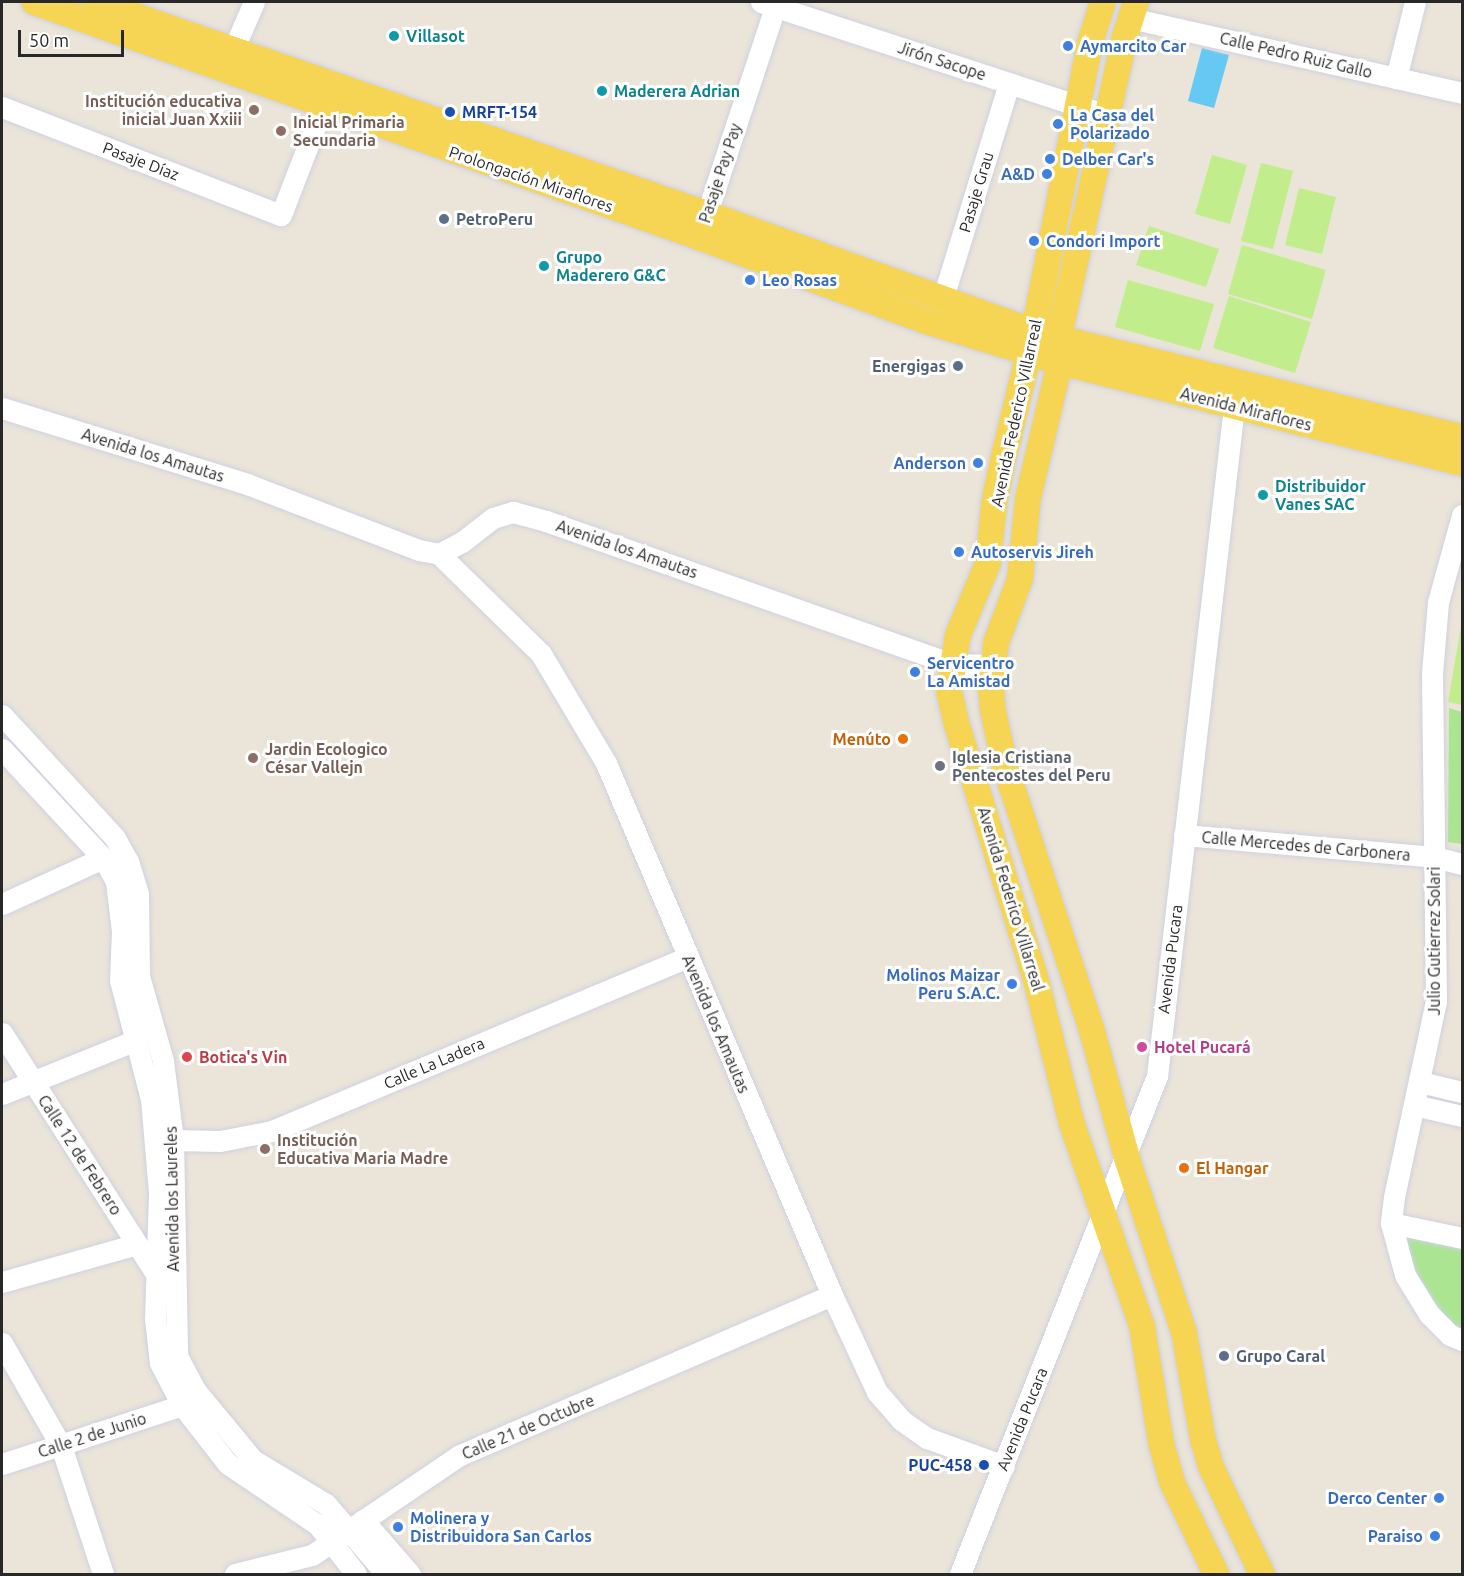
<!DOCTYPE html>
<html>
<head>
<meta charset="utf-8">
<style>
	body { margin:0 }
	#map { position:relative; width:1464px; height:1576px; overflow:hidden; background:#ebe4d8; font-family:Ubuntu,sans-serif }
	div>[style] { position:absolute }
	.green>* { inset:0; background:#abe592 }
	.pitch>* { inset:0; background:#c1ed8d }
	.water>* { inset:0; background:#66c9f3 }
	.roads { filter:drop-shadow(0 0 2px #ced1e2) drop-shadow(0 0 2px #ced1e2) }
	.minor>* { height:21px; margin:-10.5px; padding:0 10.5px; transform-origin:10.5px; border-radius:10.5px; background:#fff }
	.major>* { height:26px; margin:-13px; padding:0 13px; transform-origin:13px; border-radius:13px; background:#f5d553 }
	.dots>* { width:16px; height:16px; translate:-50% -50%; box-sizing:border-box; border:3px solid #fff; border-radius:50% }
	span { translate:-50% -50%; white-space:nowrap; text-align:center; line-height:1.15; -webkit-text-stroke:6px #fff; paint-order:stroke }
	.culture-label { font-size:16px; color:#0d838f; font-weight:700 }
	.left { translate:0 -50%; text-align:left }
	.shop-label { font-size:16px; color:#366cbe; font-weight:700 }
	.right { translate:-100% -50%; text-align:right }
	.street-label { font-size:16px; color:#282828 }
	.education-label { font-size:16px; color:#785e54; font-weight:700 }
	.transit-label { font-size:16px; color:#164399; font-weight:700 }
	.service-label { font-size:16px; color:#4e5e75; font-weight:700 }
	.food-label { font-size:16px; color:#c56008; font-weight:700 }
	.worship-label { font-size:16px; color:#5b616d; font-weight:700 }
	.hotel-label { font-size:16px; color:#b23c85; font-weight:700 }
	.health-label { font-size:16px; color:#be3a42; font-weight:700 }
	.frame { position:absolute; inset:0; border:3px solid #282828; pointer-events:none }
	.scale { position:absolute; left:18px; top:30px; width:106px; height:27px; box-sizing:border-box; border:3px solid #282828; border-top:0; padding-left:8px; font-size:18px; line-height:21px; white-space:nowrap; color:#282828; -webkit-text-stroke:4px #fff; paint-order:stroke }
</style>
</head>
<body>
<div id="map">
	<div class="green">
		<i style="clip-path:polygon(1449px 708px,1462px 712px,1462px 844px,1448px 842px)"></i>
		<i style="clip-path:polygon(1396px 1229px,1462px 1244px,1462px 1332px,1454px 1327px,1432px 1299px,1409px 1262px)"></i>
	</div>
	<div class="pitch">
		<i style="clip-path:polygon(1212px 155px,1247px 165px,1230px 224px,1195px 214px)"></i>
		<i style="clip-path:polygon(1261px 163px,1293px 171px,1273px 249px,1241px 241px)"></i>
		<i style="clip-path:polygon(1299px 188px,1336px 197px,1322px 254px,1285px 245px)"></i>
		<i style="clip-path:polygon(1149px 226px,1219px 249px,1206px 287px,1136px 265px)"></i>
		<i style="clip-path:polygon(1242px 245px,1326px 270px,1312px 319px,1228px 294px)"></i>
		<i style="clip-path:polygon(1128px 280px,1214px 304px,1200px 351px,1115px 327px)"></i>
		<i style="clip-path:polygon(1229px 296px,1311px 322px,1295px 373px,1213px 348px)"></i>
		<i style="clip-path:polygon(1462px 621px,1462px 705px,1448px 702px)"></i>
	</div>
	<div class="water">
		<i style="clip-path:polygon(1202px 48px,1229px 55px,1214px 108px,1188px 101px)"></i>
	</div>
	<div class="roads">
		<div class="minor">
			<i style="left:761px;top:2px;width:366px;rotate:18.1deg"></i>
			<i style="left:1130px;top:18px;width:340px;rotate:12.7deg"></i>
			<i style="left:227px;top:64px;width:68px;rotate:-66.5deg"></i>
			<i style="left:1396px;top:78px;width:78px;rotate:-76deg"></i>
			<i style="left:2px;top:107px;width:299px;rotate:21.2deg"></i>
			<i style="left:281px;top:215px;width:117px;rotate:-68.9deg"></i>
			<i style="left:702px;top:228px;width:233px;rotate:-71.7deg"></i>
			<i style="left:942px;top:301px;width:228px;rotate:-72.9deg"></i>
			<i style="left:2px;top:408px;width:257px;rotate:17.2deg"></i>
			<i style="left:247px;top:484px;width:184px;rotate:21deg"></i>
			<i style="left:419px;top:550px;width:20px;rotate:11deg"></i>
			<i style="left:439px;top:554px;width:26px;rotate:-28deg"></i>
			<i style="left:462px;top:542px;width:39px;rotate:-38deg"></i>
			<i style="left:493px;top:518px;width:21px;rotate:-17deg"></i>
			<i style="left:513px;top:512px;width:34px;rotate:15deg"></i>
			<i style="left:546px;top:521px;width:430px;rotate:19.4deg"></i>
			<i style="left:952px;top:664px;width:41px;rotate:1.4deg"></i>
			<i style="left:1462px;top:515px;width:90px;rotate:105.4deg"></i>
			<i style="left:1438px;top:602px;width:72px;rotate:94.8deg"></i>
			<i style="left:1432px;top:674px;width:327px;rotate:89.3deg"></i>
			<i style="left:1436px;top:1001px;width:200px;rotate:102.1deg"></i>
			<i style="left:1394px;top:1197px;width:26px;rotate:97deg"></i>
			<i style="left:1391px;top:1223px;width:54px;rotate:74.9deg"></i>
			<i style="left:1405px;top:1275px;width:46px;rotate:58.4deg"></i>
			<i style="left:1429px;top:1314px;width:30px;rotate:45deg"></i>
			<i style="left:1450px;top:1335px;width:13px;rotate:23deg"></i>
			<i style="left:439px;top:554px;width:143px;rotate:44.4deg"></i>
			<i style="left:541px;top:654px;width:127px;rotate:59.2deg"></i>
			<i style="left:606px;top:763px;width:578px;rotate:66.98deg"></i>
			<i style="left:832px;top:1295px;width:107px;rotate:65.1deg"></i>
			<i style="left:877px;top:1392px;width:37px;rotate:49deg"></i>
			<i style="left:901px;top:1420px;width:32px;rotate:35deg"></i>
			<i style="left:927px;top:1438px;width:82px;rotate:20deg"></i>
			<i style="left:2px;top:715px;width:167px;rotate:47.4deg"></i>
			<i style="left:115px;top:838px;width:26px;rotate:61deg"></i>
			<i style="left:128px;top:861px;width:34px;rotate:73deg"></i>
			<i style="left:138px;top:894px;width:82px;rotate:89.3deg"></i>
			<i style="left:139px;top:976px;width:88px;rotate:74.2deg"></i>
			<i style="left:163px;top:1061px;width:80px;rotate:82.8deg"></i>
			<i style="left:173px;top:1140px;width:216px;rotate:88.9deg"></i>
			<i style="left:177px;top:1356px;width:38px;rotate:62deg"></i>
			<i style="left:195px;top:1390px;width:91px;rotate:50.4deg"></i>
			<i style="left:253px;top:1460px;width:85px;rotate:31.1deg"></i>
			<i style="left:326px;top:1504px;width:92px;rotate:49.4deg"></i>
			<i style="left:2px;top:749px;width:149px;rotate:47.2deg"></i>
			<i style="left:103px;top:858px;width:26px;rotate:61deg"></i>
			<i style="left:116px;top:881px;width:50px;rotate:83.2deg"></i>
			<i style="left:122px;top:931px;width:49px;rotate:92.3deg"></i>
			<i style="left:120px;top:980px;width:123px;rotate:75.4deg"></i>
			<i style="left:151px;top:1099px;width:94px;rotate:85.1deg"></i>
			<i style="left:159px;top:1193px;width:125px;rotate:91.8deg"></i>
			<i style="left:155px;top:1318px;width:45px;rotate:83.7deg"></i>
			<i style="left:160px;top:1363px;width:47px;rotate:62.4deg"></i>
			<i style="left:182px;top:1405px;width:75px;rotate:52.1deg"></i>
			<i style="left:228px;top:1464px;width:109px;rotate:34.1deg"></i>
			<i style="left:318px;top:1525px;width:62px;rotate:52.2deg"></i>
			<i style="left:1184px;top:835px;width:251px;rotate:5deg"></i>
			<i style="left:1434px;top:857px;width:29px;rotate:14deg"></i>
			<i style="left:2px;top:904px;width:111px;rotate:-24.5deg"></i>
			<i style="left:2px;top:1033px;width:290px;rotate:57.4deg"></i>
			<i style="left:1420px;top:1082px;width:43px;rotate:13.4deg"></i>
			<i style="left:2px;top:1094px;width:144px;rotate:-21.9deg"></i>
			<i style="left:1414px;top:1105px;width:49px;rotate:12.9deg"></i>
			<i style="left:173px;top:1140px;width:47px;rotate:1.2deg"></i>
			<i style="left:220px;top:1141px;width:53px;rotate:-10.9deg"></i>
			<i style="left:272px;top:1131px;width:451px;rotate:-22.7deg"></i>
			<i style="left:1391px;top:1223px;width:73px;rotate:11.9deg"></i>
			<i style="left:2px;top:1282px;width:140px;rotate:-15.7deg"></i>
			<i style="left:2px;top:1343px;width:119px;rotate:60.2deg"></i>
			<i style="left:61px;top:1446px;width:135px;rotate:71.8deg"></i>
			<i style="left:2px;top:1464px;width:189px;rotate:-18.1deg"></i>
			<i style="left:363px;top:1520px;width:72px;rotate:49deg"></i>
			<i style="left:235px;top:1574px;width:79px;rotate:-13.9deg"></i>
			<i style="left:312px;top:1555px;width:176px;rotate:-34.1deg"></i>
			<i style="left:458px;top:1456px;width:407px;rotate:-23.3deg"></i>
			<i style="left:960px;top:1574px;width:536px;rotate:-68.42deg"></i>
			<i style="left:1157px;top:1076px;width:674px;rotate:-83.44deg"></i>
			<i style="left:1234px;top:406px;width:16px;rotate:-75deg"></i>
		</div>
		<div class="major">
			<i style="left:34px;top:2px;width:705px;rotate:19.46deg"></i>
			<i style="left:699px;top:237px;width:242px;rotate:20.3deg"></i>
			<i style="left:926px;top:321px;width:140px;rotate:17deg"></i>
			<i style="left:1060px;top:362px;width:414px;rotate:14.1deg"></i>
			<i style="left:95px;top:2px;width:648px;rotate:19.11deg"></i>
			<i style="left:707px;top:214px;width:348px;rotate:19.8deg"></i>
			<i style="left:1034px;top:332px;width:441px;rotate:13.8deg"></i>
			<i style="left:1103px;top:2px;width:43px;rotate:107.6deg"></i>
			<i style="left:1090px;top:43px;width:294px;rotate:101deg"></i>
			<i style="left:1034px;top:332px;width:132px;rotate:103.6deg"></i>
			<i style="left:1003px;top:460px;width:45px;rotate:101.6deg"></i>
			<i style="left:994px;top:504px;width:59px;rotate:95.8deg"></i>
			<i style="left:988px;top:563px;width:78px;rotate:112.6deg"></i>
			<i style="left:958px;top:635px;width:57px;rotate:99.1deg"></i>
			<i style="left:949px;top:691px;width:35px;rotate:77deg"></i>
			<i style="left:957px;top:725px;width:271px;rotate:72.8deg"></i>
			<i style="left:1037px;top:984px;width:144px;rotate:76deg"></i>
			<i style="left:1072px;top:1124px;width:214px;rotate:70.9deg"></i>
			<i style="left:1142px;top:1326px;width:118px;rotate:80.7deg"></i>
			<i style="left:1161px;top:1442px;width:41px;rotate:74.6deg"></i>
			<i style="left:1172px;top:1482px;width:102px;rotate:64.4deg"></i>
			<i style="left:1136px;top:2px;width:36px;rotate:108deg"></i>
			<i style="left:1125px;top:36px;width:308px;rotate:102.4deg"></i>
			<i style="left:1059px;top:337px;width:25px;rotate:88deg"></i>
			<i style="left:1060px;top:362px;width:140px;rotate:103.2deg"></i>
			<i style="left:1028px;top:498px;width:81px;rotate:95.6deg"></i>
			<i style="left:1020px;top:579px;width:68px;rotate:110.6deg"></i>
			<i style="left:996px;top:643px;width:46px;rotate:96.2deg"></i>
			<i style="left:991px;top:689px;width:22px;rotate:85deg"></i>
			<i style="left:993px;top:711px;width:56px;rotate:77.7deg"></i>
			<i style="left:1005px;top:766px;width:279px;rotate:71.8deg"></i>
			<i style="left:1092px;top:1031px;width:132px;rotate:74.6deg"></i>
			<i style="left:1127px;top:1158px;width:183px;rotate:71.9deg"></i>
			<i style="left:1184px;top:1332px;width:110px;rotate:80deg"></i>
			<i style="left:1203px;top:1440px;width:28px;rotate:73deg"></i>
			<i style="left:1211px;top:1467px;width:119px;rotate:64.5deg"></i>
		</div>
	</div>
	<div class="dots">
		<i style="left:394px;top:36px;background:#0f9aa8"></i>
		<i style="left:1068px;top:46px;background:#3f7fe0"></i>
		<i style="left:602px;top:91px;background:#0f9aa8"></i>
		<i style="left:254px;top:110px;background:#8d6e63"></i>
		<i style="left:450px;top:112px;background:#1a4fb4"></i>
		<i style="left:1058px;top:124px;background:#3f7fe0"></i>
		<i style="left:281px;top:131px;background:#8d6e63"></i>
		<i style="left:1050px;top:159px;background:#3f7fe0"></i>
		<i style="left:1047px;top:174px;background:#3f7fe0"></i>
		<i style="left:444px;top:219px;background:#5c6f8a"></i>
		<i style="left:1034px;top:241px;background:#3f7fe0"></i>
		<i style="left:544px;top:266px;background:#0f9aa8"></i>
		<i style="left:750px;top:280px;background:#3f7fe0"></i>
		<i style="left:958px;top:366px;background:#5c6f8a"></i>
		<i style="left:978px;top:463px;background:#3f7fe0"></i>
		<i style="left:1263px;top:495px;background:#0f9aa8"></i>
		<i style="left:959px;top:552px;background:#3f7fe0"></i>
		<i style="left:915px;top:672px;background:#3f7fe0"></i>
		<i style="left:903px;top:739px;background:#e8710a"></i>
		<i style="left:253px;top:758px;background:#8d6e63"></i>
		<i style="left:940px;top:766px;background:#6b7280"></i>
		<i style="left:1012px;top:984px;background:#3f7fe0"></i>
		<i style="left:1142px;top:1047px;background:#d1479c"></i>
		<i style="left:187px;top:1057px;background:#e0444e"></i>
		<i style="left:265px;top:1149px;background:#8d6e63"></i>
		<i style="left:1184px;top:1168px;background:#e8710a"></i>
		<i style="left:1224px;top:1356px;background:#5c6f8a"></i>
		<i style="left:984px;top:1465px;background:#1a4fb4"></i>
		<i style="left:1439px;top:1498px;background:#3f7fe0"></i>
		<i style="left:398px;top:1527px;background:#3f7fe0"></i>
		<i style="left:1435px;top:1536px;background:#3f7fe0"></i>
	</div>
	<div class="culture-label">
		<span class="left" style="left:406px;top:36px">Villasot</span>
		<span class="left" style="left:614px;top:91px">Maderera Adrian</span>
		<span class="left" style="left:556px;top:266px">Grupo<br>Maderero G&amp;C</span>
		<span class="left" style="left:1275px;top:495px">Distribuidor<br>Vanes SAC</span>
	</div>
	<div class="shop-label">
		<span class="left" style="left:1080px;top:46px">Aymarcito Car</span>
		<span class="left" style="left:1070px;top:124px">La Casa del<br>Polarizado</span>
		<span class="left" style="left:1062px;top:159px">Delber Car's</span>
		<span class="right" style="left:1035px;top:174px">A&amp;D</span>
		<span class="left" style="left:1046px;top:241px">Condori Import</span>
		<span class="left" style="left:762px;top:280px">Leo Rosas</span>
		<span class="right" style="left:966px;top:463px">Anderson</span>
		<span class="left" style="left:971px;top:552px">Autoservis Jireh</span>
		<span class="left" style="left:927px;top:672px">Servicentro<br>La Amistad</span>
		<span class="right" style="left:1000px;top:984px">Molinos Maizar<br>Peru S.A.C.</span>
		<span class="right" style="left:1427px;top:1498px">Derco Center</span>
		<span class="left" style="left:410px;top:1527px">Molinera y<br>Distribuidora San Carlos</span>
		<span class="right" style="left:1423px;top:1536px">Paraiso</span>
	</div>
	<div class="street-label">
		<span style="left:1296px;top:55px;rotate:13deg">Calle Pedro Ruiz Gallo</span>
		<span style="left:942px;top:61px;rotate:18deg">Jirón Sacope</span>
		<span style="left:141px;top:161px;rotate:21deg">Pasaje Díaz</span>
		<span style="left:720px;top:173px;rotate:-72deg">Pasaje Pay Pay</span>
		<span style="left:531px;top:179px;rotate:19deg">Prolongación Miraflores</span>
		<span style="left:976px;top:192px;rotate:-73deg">Pasaje Grau</span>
		<span style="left:1246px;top:409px;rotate:14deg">Avenida Miraflores</span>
		<span style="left:1016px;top:413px;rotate:-78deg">Avenida Federico Villarreal</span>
		<span style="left:153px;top:455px;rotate:17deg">Avenida los Amautas</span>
		<span style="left:627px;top:549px;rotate:19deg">Avenida los Amautas</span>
		<span style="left:1306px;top:846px;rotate:5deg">Calle Mercedes de Carbonera</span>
		<span style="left:1011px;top:899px;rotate:73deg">Avenida Federico Villarreal</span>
		<span style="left:1434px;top:941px;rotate:-90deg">Julio Gutierrez Solari</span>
		<span style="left:1170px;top:959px;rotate:-83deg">Avenida Pucara</span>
		<span style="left:716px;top:1024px;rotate:67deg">Avenida los Amautas</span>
		<span style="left:434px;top:1063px;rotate:-23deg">Calle La Ladera</span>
		<span style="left:80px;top:1155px;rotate:57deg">Calle 12 de Febrero</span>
		<span style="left:172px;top:1199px;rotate:-91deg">Avenida los Laureles</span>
		<span style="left:1022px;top:1419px;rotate:-68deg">Avenida Pucara</span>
		<span style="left:528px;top:1427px;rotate:-23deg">Calle 21 de Octubre</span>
		<span style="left:92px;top:1435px;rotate:-18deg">Calle 2 de Junio</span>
	</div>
	<div class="education-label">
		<span class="right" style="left:242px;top:110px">Institución educativa<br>inicial Juan Xxiii</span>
		<span class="left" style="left:293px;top:131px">Inicial Primaria<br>Secundaria</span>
		<span class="left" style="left:265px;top:758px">Jardin Ecologico<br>César Vallejn</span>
		<span class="left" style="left:277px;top:1149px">Institución<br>Educativa Maria Madre</span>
	</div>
	<div class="transit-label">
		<span class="left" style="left:462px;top:112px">MRFT-154</span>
		<span class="right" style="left:972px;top:1465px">PUC-458</span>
	</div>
	<div class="service-label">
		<span class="left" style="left:456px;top:219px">PetroPeru</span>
		<span class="right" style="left:946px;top:366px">Energigas</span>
		<span class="left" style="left:1236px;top:1356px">Grupo Caral</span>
	</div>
	<div class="food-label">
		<span class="right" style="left:891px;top:739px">Menúto</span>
		<span class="left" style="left:1196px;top:1168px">El Hangar</span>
	</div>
	<div class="worship-label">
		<span class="left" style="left:952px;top:766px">Iglesia Cristiana<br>Pentecostes del Peru</span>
	</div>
	<div class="hotel-label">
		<span class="left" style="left:1154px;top:1047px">Hotel Pucará</span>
	</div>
	<div class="health-label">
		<span class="left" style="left:199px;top:1057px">Botica's Vin</span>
	</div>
	<div class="frame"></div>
	<div class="scale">50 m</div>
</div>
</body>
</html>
